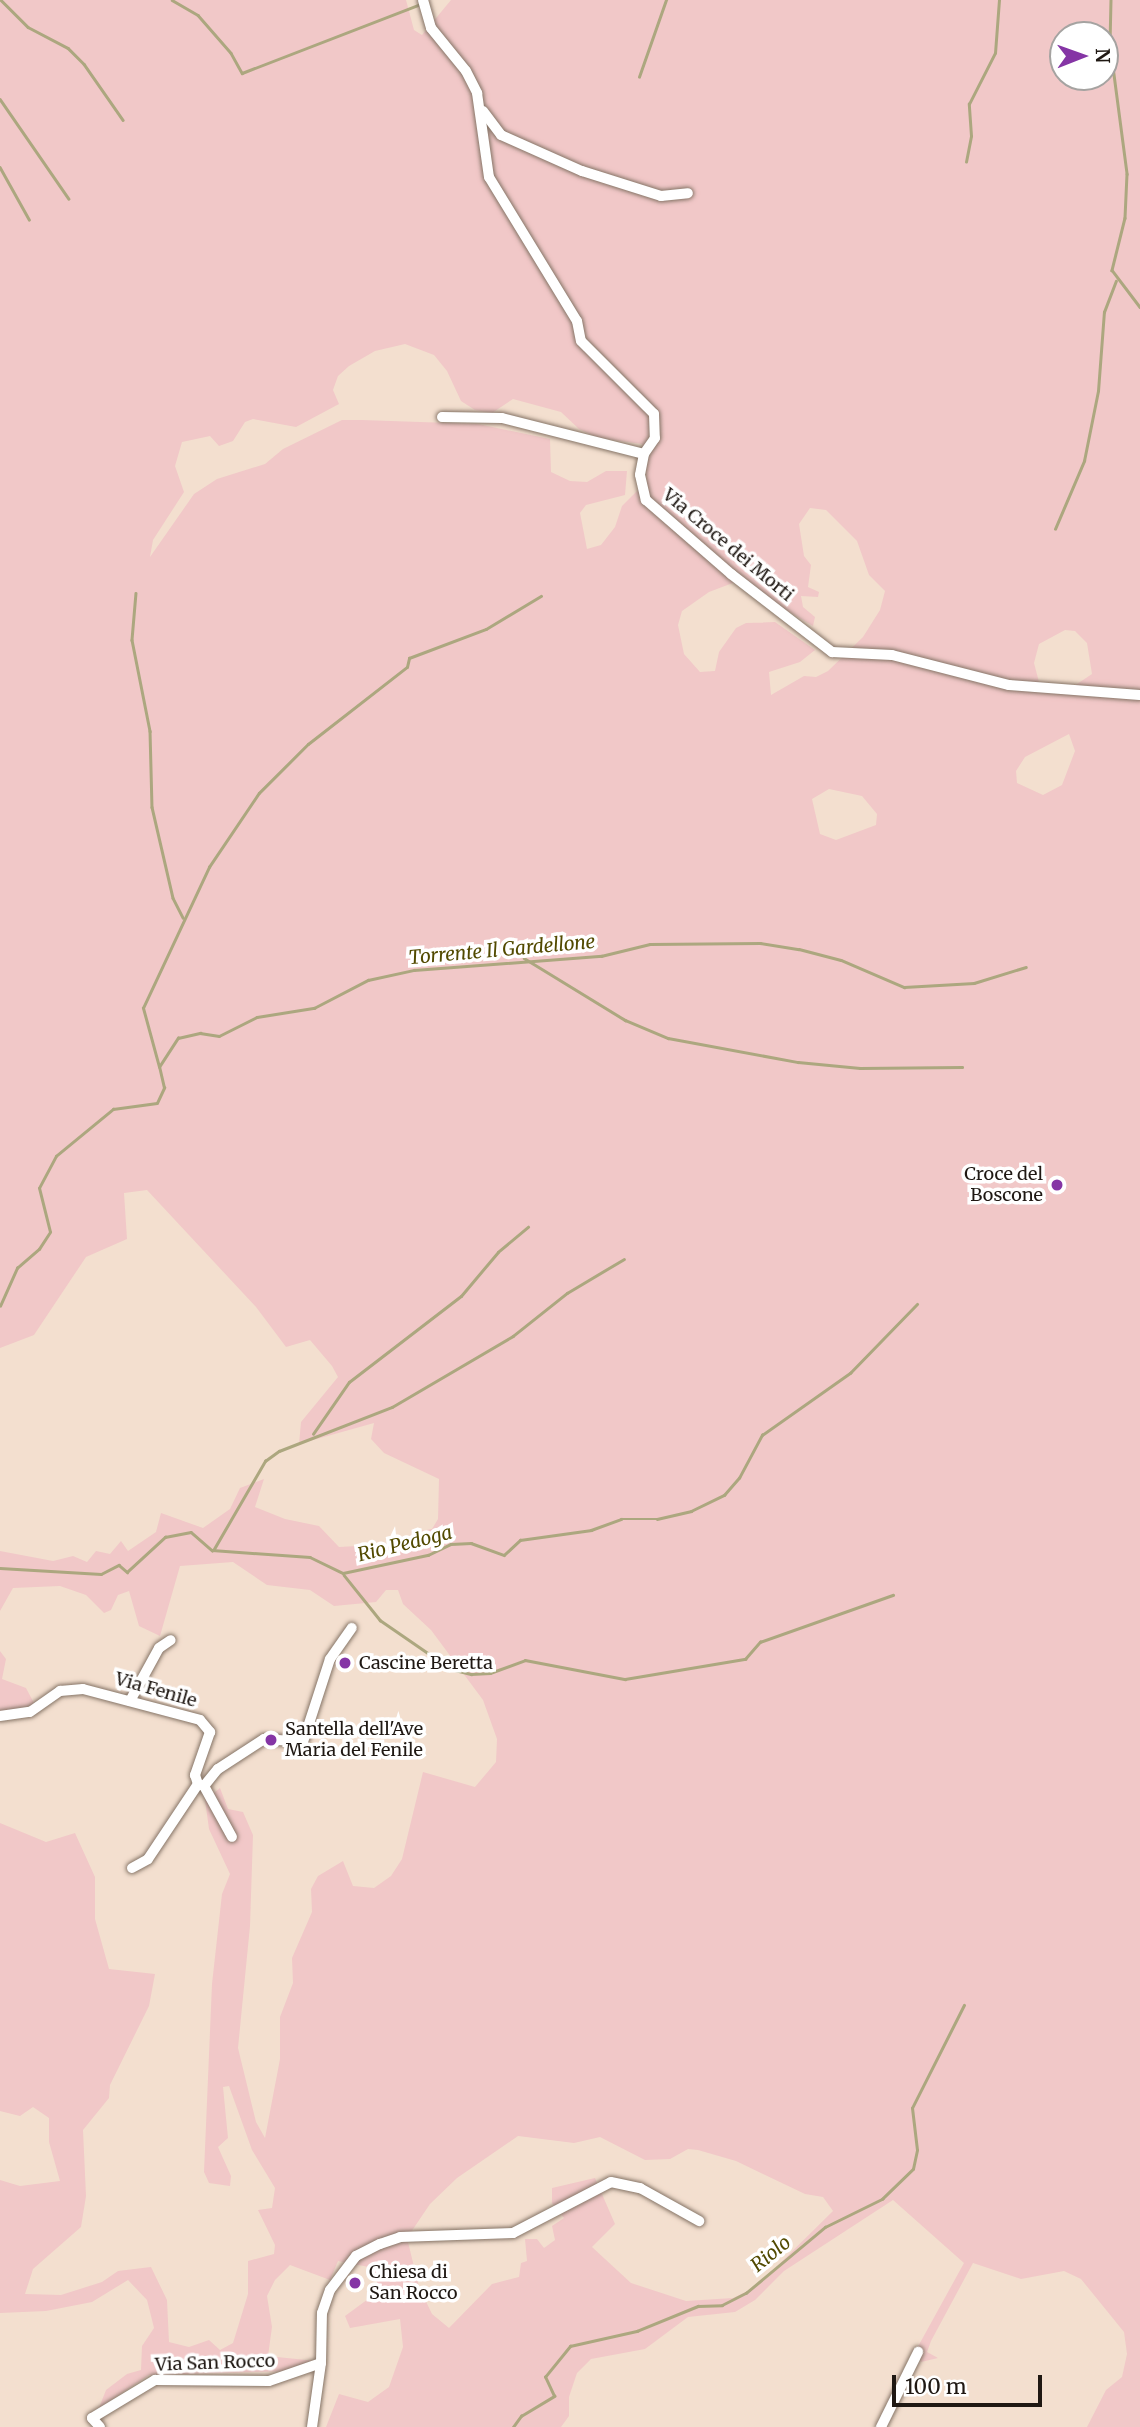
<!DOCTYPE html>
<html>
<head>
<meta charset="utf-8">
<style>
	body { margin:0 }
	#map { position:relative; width:1140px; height:2427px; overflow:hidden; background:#f3dfcf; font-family:Merriweather,serif }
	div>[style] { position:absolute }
	.green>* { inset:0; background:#f1c8c8 }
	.stream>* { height:2.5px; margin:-1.25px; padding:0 1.25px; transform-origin:1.25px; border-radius:1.25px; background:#aca77f }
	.roads { filter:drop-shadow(0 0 2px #857466) drop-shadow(0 0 2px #857466) }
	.minor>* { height:10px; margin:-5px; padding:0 5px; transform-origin:5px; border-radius:5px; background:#fff }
	.dots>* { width:19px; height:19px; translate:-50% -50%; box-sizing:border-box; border:4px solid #fff; border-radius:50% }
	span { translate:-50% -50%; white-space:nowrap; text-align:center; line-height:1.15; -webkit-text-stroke:7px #fff; paint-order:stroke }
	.street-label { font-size:18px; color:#1f1813 }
	.poi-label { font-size:18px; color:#1f1813 }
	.right { translate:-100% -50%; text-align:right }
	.left { translate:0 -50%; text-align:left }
	.water-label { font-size:19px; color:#524a00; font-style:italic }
	.north { position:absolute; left:1049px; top:21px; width:70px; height:70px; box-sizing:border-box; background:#fff; border:2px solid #a5a3a1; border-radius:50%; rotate:89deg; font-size:19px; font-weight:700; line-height:28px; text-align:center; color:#1f1813 }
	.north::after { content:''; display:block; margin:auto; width:24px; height:32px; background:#8535a5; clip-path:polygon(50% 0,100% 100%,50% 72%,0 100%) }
	.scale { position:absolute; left:892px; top:2375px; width:150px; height:32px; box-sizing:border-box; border:4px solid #1f1813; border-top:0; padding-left:9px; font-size:21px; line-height:24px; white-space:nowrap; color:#1f1813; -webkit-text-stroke:5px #fff; paint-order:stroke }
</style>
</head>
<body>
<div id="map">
	<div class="green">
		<i style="clip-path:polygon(evenodd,0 0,406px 0,414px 30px,422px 35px,451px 0,1140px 0,1140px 2427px,1087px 2427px,1106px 2390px,1122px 2377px,1127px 2354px,1124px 2332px,1081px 2279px,1064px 2271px,1021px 2279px,973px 2263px,931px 2341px,927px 2352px,938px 2358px,921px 2362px,915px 2352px,964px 2263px,893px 2200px,784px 2271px,755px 2300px,735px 2312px,688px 2317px,645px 2349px,591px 2359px,577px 2373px,569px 2397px,569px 2416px,561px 2427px,326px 2427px,339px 2394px,368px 2402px,389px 2387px,403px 2347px,400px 2319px,350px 2328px,345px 2316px,379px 2291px,374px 2268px,338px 2261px,330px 2280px,290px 2265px,275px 2280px,267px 2296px,272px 2327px,268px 2356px,315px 2361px,294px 2371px,149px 2375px,99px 2408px,106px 2390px,127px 2374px,141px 2370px,142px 2346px,154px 2328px,147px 2300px,128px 2280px,92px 2302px,46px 2311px,0 2313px,0 2180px,20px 2186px,60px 2181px,49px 2142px,49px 2118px,33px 2107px,20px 2116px,0 2111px,0 1823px,46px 1842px,75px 1833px,95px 1877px,95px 1919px,109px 1969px,155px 1974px,149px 2006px,110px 2085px,109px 2098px,83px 2130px,86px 2196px,81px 2227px,33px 2269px,25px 2294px,61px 2295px,102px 2282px,118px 2271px,151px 2267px,167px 2300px,169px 2342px,189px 2347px,209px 2340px,220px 2350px,233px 2343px,248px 2294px,248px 2261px,274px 2254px,275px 2245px,258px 2210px,272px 2208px,275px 2188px,252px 2150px,229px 2086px,223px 2087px,228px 2138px,218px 2147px,231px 2176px,230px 2186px,209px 2183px,204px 2172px,212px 1984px,222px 1894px,230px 1874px,209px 1829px,205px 1800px,220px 1788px,228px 1809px,243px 1812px,253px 1835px,250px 1926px,238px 2048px,256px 2122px,265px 2138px,280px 2059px,280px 2017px,293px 1983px,292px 1958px,312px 1912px,311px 1889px,318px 1876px,343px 1861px,353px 1886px,374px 1888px,391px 1876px,402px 1859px,423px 1772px,475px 1787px,496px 1762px,497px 1739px,483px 1700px,431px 1630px,403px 1604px,398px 1590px,386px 1590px,376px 1602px,334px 1606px,310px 1590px,267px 1585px,233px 1562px,180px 1566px,160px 1636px,139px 1626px,129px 1591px,118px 1595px,111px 1610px,104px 1613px,86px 1595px,60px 1586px,13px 1588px,0 1611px,0 1551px,53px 1561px,73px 1556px,87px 1562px,96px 1551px,110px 1554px,121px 1541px,128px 1551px,156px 1532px,161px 1513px,203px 1528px,230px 1509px,240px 1488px,264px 1479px,255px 1507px,285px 1519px,319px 1526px,339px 1547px,412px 1543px,421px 1531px,432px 1529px,438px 1519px,439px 1479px,384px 1453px,371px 1439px,374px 1423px,299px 1444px,301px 1422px,338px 1377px,332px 1366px,310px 1340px,286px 1347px,256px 1307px,147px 1190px,124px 1193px,127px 1239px,86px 1257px,34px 1335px,0 1348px,0 0,1063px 35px,1105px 35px,1105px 77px,1063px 77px,1063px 35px,0 0,405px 344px,434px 355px,447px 371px,461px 401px,475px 410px,492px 413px,513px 399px,561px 412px,579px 429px,598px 438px,642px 444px,647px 481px,622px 506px,615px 527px,601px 545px,587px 549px,580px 513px,586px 505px,625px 495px,627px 471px,606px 471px,587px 482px,570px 481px,551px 472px,550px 439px,478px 424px,362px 420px,342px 420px,283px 449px,265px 464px,217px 479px,194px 494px,150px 557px,153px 540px,184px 492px,175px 466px,182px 442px,210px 436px,219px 446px,233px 441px,245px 422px,253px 419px,296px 427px,339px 404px,333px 390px,338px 376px,349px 366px,375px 351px,405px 344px,0 0,810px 508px,826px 510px,857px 541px,869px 575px,885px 591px,880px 610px,863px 637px,828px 671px,816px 677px,804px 676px,771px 695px,769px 672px,800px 662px,815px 650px,775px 622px,746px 623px,736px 628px,719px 652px,715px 671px,700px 672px,684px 654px,678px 625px,682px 611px,709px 592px,738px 581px,813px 626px,815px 617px,803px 607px,801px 596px,818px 597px,819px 592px,808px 587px,811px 565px,804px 556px,799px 524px,810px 508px,0 0,1065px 630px,1075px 631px,1087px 643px,1092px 674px,1074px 686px,1039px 682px,1034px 663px,1039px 644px,1065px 630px,0 0,1069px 734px,1075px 751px,1062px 785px,1043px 795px,1017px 783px,1016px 771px,1025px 757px,1069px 734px,0 0,829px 789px,862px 796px,877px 814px,876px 825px,836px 840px,820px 834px,812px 799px,829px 789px,0 0,518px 2136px,574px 2143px,600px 2137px,645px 2160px,670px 2159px,688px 2149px,698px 2150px,736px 2161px,805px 2194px,823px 2197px,833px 2211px,756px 2287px,733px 2298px,686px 2301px,631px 2283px,592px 2247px,615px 2224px,595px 2178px,552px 2188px,552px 2203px,564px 2218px,552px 2226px,555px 2240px,544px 2248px,537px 2239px,525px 2239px,527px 2261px,521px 2263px,519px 2277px,492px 2284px,449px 2328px,432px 2314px,419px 2287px,407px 2238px,430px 2204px,457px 2178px,518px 2136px)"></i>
		<i style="clip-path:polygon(0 1651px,6px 1659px,2px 1679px,26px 1688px,35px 1705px,0 1713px)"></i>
	</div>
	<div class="stream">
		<i style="left:1px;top:0;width:38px;rotate:45deg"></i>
		<i style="left:28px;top:27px;width:45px;rotate:27.7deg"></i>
		<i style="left:68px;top:48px;width:23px;rotate:45deg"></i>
		<i style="left:84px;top:64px;width:68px;rotate:55.1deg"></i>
		<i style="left:172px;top:0;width:30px;rotate:30deg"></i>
		<i style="left:198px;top:15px;width:50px;rotate:49deg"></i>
		<i style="left:231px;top:53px;width:23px;rotate:61deg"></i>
		<i style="left:242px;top:73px;width:192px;rotate:-21.1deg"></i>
		<i style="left:1111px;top:0;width:44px;rotate:91.3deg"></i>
		<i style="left:1110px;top:44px;width:131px;rotate:82.5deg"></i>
		<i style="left:1127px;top:174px;width:44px;rotate:92.6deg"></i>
		<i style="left:1125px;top:218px;width:54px;rotate:104deg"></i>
		<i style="left:1112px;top:270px;width:46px;rotate:52.9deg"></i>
		<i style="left:639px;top:77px;width:82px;rotate:-70.7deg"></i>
		<i style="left:0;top:99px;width:121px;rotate:55.4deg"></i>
		<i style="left:966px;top:162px;width:26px;rotate:-79deg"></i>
		<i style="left:971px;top:136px;width:32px;rotate:-94deg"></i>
		<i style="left:969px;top:104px;width:57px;rotate:-63deg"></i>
		<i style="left:995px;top:53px;width:53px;rotate:-85.7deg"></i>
		<i style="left:0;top:167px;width:60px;rotate:60.9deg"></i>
		<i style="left:1055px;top:529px;width:74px;rotate:-66.9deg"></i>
		<i style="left:1084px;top:461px;width:71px;rotate:-78.7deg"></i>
		<i style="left:1098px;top:391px;width:79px;rotate:-85.7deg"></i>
		<i style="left:1104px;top:312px;width:33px;rotate:-69deg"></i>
		<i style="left:136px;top:593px;width:47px;rotate:94.9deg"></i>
		<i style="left:132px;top:640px;width:93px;rotate:78.8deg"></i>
		<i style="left:150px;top:731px;width:76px;rotate:88.5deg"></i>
		<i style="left:152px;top:807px;width:93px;rotate:77deg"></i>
		<i style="left:173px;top:898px;width:22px;rotate:63deg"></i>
		<i style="left:524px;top:958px;width:119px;rotate:31.5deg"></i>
		<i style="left:625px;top:1020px;width:47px;rotate:22.7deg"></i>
		<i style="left:668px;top:1038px;width:132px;rotate:10.5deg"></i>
		<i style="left:798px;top:1062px;width:62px;rotate:5.5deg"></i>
		<i style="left:860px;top:1068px;width:102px;rotate:-0.6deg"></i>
		<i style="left:159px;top:1067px;width:61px;rotate:-105.2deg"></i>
		<i style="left:143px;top:1008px;width:156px;rotate:-64.9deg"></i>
		<i style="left:209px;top:867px;width:89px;rotate:-56deg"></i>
		<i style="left:259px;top:793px;width:69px;rotate:-45deg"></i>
		<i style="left:308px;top:744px;width:125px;rotate:-37.9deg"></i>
		<i style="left:407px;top:667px;width:9px;rotate:-77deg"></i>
		<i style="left:409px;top:658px;width:82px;rotate:-20.6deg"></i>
		<i style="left:486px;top:629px;width:64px;rotate:-31deg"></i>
		<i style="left:0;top:1306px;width:42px;rotate:-65.9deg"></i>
		<i style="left:17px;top:1268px;width:29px;rotate:-41deg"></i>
		<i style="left:39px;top:1249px;width:20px;rotate:-57deg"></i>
		<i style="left:50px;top:1232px;width:45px;rotate:-104deg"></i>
		<i style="left:39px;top:1188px;width:36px;rotate:-62deg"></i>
		<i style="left:56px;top:1156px;width:74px;rotate:-39.5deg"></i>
		<i style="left:113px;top:1109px;width:44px;rotate:-7.8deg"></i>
		<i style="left:157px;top:1103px;width:17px;rotate:-65deg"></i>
		<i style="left:164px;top:1088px;width:22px;rotate:-103deg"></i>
		<i style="left:159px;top:1067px;width:35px;rotate:-57deg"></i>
		<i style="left:178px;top:1038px;width:23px;rotate:-13deg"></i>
		<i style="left:200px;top:1033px;width:19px;rotate:9deg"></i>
		<i style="left:219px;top:1036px;width:42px;rotate:-26.6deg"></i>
		<i style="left:257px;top:1017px;width:58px;rotate:-9deg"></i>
		<i style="left:314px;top:1008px;width:61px;rotate:-27.4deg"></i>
		<i style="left:368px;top:980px;width:47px;rotate:-12.3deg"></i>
		<i style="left:414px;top:970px;width:188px;rotate:-4.3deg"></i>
		<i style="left:601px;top:956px;width:50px;rotate:-13.8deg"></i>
		<i style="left:650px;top:944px;width:110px;rotate:-0.5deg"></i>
		<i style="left:760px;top:943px;width:39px;rotate:9deg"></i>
		<i style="left:799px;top:949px;width:43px;rotate:14.7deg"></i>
		<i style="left:841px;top:960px;width:69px;rotate:23.2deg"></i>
		<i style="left:904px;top:987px;width:70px;rotate:-3.3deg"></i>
		<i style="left:974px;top:983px;width:54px;rotate:-17.1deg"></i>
		<i style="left:313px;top:1434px;width:63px;rotate:-55.3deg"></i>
		<i style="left:349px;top:1382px;width:141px;rotate:-37.5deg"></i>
		<i style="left:461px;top:1296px;width:57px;rotate:-49.9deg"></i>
		<i style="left:498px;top:1252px;width:39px;rotate:-40deg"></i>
		<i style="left:214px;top:1549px;width:102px;rotate:-59.9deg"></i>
		<i style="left:265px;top:1461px;width:17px;rotate:-36deg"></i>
		<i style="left:279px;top:1451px;width:121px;rotate:-21.3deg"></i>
		<i style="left:392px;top:1407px;width:140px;rotate:-30.4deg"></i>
		<i style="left:513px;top:1336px;width:69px;rotate:-38.5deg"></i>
		<i style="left:567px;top:1293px;width:66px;rotate:-30.8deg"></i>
		<i style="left:0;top:1568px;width:101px;rotate:3.4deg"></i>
		<i style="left:101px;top:1574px;width:20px;rotate:-27deg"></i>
		<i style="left:119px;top:1565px;width:11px;rotate:41deg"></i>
		<i style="left:127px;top:1572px;width:52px;rotate:-42.6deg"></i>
		<i style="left:165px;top:1537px;width:26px;rotate:-11deg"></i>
		<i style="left:191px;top:1532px;width:28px;rotate:41deg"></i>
		<i style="left:212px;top:1550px;width:98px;rotate:4.1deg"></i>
		<i style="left:310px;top:1557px;width:37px;rotate:26deg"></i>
		<i style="left:343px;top:1573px;width:87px;rotate:-12deg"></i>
		<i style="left:428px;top:1555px;width:25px;rotate:-26deg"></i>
		<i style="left:451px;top:1544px;width:20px;rotate:-3deg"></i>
		<i style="left:471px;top:1543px;width:35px;rotate:20deg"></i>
		<i style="left:504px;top:1555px;width:22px;rotate:-43deg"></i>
		<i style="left:520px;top:1540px;width:72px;rotate:-8deg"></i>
		<i style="left:591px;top:1530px;width:32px;rotate:-20deg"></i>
		<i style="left:621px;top:1519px;width:36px"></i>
		<i style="left:657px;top:1519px;width:35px;rotate:-13deg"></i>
		<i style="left:691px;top:1511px;width:37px;rotate:-26deg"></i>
		<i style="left:724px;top:1495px;width:23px;rotate:-49deg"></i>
		<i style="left:739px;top:1478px;width:49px;rotate:-61.9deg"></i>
		<i style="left:762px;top:1435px;width:108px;rotate:-35.2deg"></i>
		<i style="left:850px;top:1373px;width:96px;rotate:-45.8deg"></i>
		<i style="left:344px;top:1575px;width:58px;rotate:51.3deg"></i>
		<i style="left:380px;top:1620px;width:86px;rotate:34.6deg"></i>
		<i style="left:451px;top:1669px;width:21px;rotate:14deg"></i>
		<i style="left:471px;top:1674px;width:19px;rotate:-3deg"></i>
		<i style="left:490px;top:1673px;width:37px;rotate:-20deg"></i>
		<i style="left:525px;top:1660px;width:102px;rotate:10.8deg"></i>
		<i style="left:625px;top:1679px;width:122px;rotate:-9.5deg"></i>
		<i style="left:745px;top:1659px;width:23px;rotate:-49deg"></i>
		<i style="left:760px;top:1642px;width:141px;rotate:-19.5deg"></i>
		<i style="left:513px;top:2427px;width:14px;rotate:-54deg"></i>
		<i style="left:521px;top:2416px;width:39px;rotate:-31deg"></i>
		<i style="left:554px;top:2396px;width:21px;rotate:-115deg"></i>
		<i style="left:545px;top:2377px;width:40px;rotate:-51deg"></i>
		<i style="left:570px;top:2346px;width:69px;rotate:-12.6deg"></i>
		<i style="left:637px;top:2331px;width:66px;rotate:-22.3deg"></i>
		<i style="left:698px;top:2306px;width:24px;rotate:-2deg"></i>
		<i style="left:722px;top:2305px;width:27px;rotate:-27deg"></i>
		<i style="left:746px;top:2293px;width:103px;rotate:-39.9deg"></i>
		<i style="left:825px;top:2227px;width:64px;rotate:-26.2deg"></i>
		<i style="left:882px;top:2199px;width:43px;rotate:-44.1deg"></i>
		<i style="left:913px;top:2169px;width:19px;rotate:-78deg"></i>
		<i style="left:917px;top:2150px;width:42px;rotate:-96.8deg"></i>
		<i style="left:912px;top:2108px;width:115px;rotate:-63.2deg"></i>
	</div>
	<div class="roads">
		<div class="minor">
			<i style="left:423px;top:0;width:29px;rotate:74deg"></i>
			<i style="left:431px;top:28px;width:55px;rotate:50.9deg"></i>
			<i style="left:466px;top:71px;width:25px;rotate:63deg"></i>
			<i style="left:477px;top:93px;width:85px;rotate:81.9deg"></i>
			<i style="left:489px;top:177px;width:169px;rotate:58.6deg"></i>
			<i style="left:577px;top:321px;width:20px;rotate:79deg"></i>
			<i style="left:581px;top:341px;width:103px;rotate:45deg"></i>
			<i style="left:654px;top:414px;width:24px;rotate:88deg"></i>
			<i style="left:655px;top:438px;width:19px;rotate:125deg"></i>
			<i style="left:644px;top:454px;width:21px;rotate:101deg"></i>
			<i style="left:640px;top:475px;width:26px;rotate:77deg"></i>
			<i style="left:646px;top:500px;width:113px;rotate:41deg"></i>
			<i style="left:731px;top:574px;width:128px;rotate:37.7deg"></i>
			<i style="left:832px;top:652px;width:60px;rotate:2.9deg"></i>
			<i style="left:892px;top:655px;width:121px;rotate:14.4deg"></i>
			<i style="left:1009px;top:685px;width:131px;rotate:4.4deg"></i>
			<i style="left:483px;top:111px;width:30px;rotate:53deg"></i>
			<i style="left:501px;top:135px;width:89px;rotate:24deg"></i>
			<i style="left:582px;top:171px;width:83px;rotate:17.6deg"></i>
			<i style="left:661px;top:196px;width:27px;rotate:-6deg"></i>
			<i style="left:442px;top:417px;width:60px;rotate:1deg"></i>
			<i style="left:502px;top:418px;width:146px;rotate:14.2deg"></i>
			<i style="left:130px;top:1701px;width:60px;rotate:-61.3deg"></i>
			<i style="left:159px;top:1648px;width:14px;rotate:-34deg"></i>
			<i style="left:0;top:1716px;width:30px;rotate:-8deg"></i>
			<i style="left:30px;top:1712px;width:37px;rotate:-35deg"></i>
			<i style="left:60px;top:1691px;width:23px;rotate:-5deg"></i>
			<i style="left:83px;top:1689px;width:121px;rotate:14.8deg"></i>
			<i style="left:200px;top:1720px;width:16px;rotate:50deg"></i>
			<i style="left:210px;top:1732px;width:46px;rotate:109.2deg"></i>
			<i style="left:195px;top:1775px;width:9px;rotate:72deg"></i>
			<i style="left:198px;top:1784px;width:6px;rotate:18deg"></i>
			<i style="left:204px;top:1786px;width:22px;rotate:-51deg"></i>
			<i style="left:218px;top:1769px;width:55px;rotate:-33.1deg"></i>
			<i style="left:264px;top:1739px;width:39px;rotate:4deg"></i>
			<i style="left:303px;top:1742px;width:87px;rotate:-72deg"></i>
			<i style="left:330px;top:1659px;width:38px;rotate:-55deg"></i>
			<i style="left:204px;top:1786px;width:58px;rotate:61.2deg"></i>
			<i style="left:132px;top:1868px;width:18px;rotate:-29deg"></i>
			<i style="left:148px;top:1859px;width:90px;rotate:-56.3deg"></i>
			<i style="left:100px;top:2427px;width:12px;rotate:-132deg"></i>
			<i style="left:92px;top:2418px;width:74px;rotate:-31.1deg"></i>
			<i style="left:155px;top:2380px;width:114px;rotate:0.5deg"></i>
			<i style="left:269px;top:2381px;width:55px;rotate:-19.1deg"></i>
			<i style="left:321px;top:2363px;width:50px;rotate:-88.9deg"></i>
			<i style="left:322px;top:2313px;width:24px;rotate:-71deg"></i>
			<i style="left:330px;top:2290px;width:43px;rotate:-52.6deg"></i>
			<i style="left:356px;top:2256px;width:27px;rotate:-27deg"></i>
			<i style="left:380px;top:2244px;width:21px;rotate:-19deg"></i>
			<i style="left:400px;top:2237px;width:113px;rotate:-2deg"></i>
			<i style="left:513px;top:2233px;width:110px;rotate:-27.5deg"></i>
			<i style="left:611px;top:2182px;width:30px;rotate:12deg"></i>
			<i style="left:640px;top:2188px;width:68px;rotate:29.2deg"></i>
			<i style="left:312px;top:2427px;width:65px;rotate:-82deg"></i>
			<i style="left:881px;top:2427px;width:84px;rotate:-63.7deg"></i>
		</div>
	</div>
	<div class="dots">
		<i style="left:1057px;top:1185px;background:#8535a5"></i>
		<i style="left:345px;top:1663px;background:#8535a5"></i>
		<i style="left:271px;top:1740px;background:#8535a5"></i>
		<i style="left:355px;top:2283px;background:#8535a5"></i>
	</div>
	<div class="street-label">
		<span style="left:728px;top:545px;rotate:40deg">Via Croce dei Morti</span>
		<span style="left:156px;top:1690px;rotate:16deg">Via Fenile</span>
		<span style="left:215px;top:2363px;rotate:-2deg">Via San Rocco</span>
	</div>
	<div class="poi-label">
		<span class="right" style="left:1043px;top:1185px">Croce del<br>Boscone</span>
		<span class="left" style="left:359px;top:1663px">Cascine Beretta</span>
		<span class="left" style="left:285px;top:1740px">Santella dell'Ave<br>Maria del Fenile</span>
		<span class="left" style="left:369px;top:2283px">Chiesa di<br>San Rocco</span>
	</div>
	<div class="water-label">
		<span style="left:502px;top:950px;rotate:-5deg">Torrente Il Gardellone</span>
		<span style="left:405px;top:1544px;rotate:-14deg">Rio Pedoga</span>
		<span style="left:771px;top:2254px;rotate:-39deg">Riolo</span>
	</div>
	<div class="north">N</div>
	<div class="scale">100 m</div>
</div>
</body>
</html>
